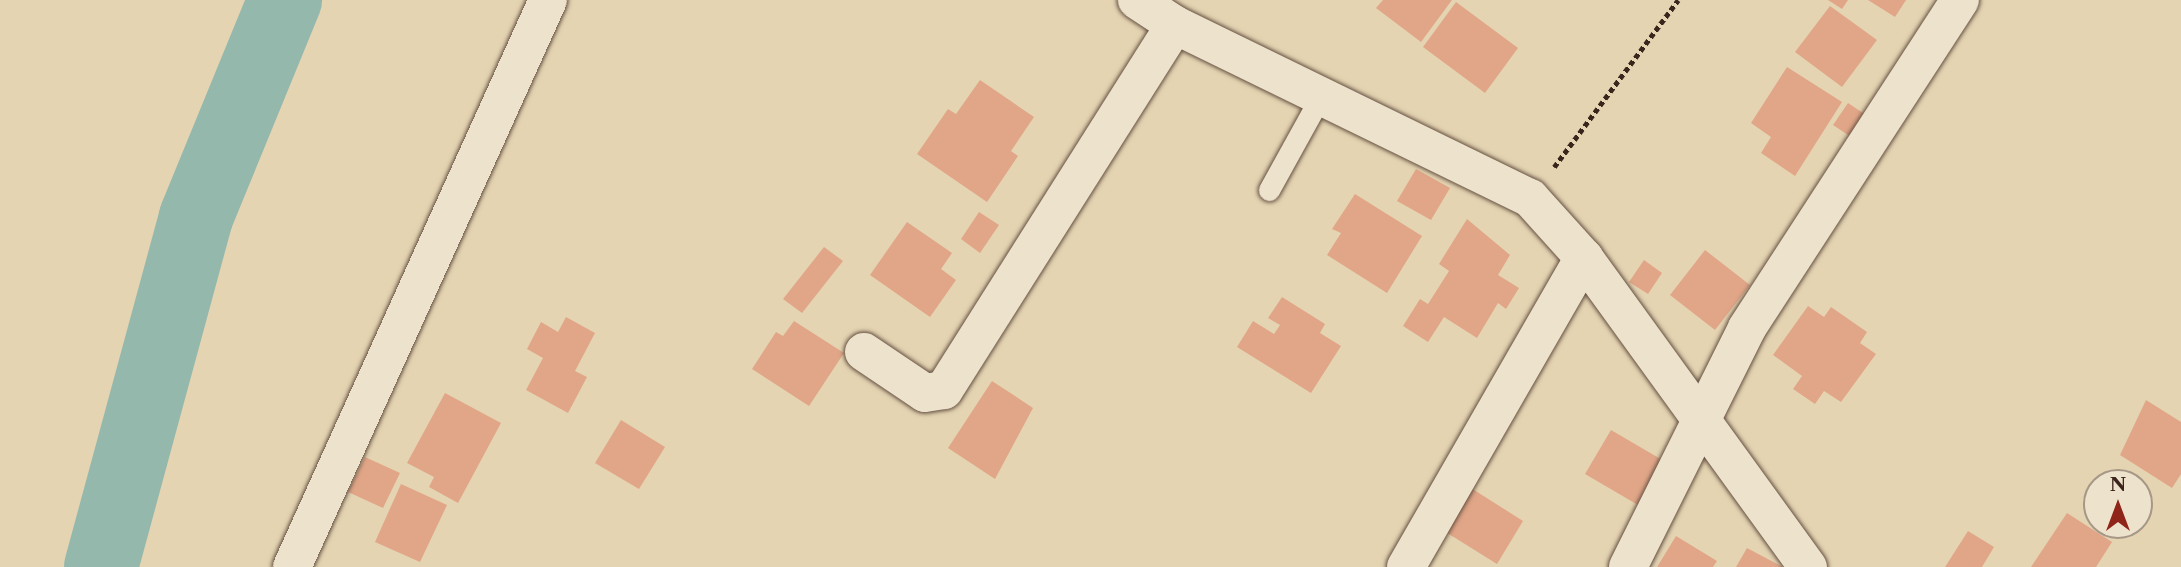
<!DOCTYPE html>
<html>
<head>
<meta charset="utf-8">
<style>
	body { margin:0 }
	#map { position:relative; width:2181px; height:567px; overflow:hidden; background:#e4d4b2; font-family:"Libre Caslon Text",serif }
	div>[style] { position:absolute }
	.river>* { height:74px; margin:-37px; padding:0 37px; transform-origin:37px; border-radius:37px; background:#95b8ad }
	.building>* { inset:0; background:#e1a688 }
	.path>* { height:4.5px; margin-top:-2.25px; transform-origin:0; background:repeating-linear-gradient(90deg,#3b241b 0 5px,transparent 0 8.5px) }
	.roads { filter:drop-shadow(0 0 2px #655041) drop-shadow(0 0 2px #655041) }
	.lane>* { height:21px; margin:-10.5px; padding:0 10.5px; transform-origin:10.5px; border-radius:10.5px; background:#ede3cd }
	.street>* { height:38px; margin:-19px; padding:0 19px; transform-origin:19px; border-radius:19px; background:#ede3cd }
	.secondary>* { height:38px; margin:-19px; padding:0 19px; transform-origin:19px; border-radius:19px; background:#ede3cd }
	span { translate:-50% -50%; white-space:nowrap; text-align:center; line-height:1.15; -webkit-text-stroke:6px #ede3cd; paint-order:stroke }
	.north { position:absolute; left:2083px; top:469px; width:70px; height:70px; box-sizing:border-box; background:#ede3cd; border:2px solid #a69786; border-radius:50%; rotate:0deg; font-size:19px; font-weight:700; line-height:28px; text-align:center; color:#3b241b }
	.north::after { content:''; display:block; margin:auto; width:24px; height:32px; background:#8f2418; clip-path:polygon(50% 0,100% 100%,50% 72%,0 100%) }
</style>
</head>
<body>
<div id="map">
	<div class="river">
		<i style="left:101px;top:567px;width:363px;rotate:-74.8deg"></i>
		<i style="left:196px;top:217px;width:235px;rotate:-67.7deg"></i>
	</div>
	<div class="building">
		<i style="clip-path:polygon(1383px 0,1452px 0,1421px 42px,1376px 8px)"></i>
		<i style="clip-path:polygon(1828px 0,1848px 0,1842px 9px)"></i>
		<i style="clip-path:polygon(1868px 0,1906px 0,1895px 17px)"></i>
		<i style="clip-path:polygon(1456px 2px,1518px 48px,1485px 93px,1423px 47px)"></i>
		<i style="clip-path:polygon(1830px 6px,1877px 40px,1842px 87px,1795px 52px)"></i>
		<i style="clip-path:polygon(1787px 67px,1842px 102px,1795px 176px,1761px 153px,1771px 137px,1751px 123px)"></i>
		<i style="clip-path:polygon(980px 80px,1034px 117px,1011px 151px,1018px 156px,987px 202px,917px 154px,948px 109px,956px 114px)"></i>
		<i style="clip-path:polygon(1848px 103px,1866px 115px,1851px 137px,1833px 125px)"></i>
		<i style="clip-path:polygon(1416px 169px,1450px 188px,1431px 220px,1397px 201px)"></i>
		<i style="clip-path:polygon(1355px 194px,1422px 236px,1387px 293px,1327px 255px,1341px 233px,1332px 229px)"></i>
		<i style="clip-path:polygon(979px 212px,999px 225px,980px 253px,961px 239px)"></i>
		<i style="clip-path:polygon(1467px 219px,1510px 255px,1498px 275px,1519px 288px,1506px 309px,1498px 303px,1477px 338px,1444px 317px,1428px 342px,1403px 326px,1420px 299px,1428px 304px,1449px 271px,1439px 264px)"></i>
		<i style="clip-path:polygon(907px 222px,952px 253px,941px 269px,956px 280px,930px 317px,870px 275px)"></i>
		<i style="clip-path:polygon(824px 247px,843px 261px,802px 313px,783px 299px)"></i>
		<i style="clip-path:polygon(1705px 250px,1750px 285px,1715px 330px,1670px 295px)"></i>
		<i style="clip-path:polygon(1644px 260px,1662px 273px,1648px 294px,1629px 282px)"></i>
		<i style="clip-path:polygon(1282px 297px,1325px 324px,1320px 333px,1341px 346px,1311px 393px,1237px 347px,1253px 321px,1274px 334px,1280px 325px,1268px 318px)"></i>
		<i style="clip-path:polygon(1808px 306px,1824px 317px,1831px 307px,1867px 332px,1860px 343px,1876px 354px,1841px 402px,1824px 391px,1815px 404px,1793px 389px,1802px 376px,1773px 355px)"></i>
		<i style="clip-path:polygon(566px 317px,595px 333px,575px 371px,587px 377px,568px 413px,526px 390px,543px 358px,527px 349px,541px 322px,558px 332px)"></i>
		<i style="clip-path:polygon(794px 321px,844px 353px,809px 406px,752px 369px,776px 332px,783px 336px)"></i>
		<i style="clip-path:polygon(992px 381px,1033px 408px,995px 479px,948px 448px)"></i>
		<i style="clip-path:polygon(445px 393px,501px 423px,458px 503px,429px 487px,434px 477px,407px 463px)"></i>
		<i style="clip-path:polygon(2146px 400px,2181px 422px,2181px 474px,2172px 488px,2120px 455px)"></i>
		<i style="clip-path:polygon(621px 420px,665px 447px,639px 489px,595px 463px)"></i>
		<i style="clip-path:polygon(1611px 430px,1664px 461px,1638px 505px,1585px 474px)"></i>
		<i style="clip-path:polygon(365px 457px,400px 473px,383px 508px,348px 492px)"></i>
		<i style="clip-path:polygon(401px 484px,447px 505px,420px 562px,375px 542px)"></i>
		<i style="clip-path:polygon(1471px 488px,1523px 521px,1497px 564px,1444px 531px)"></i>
		<i style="clip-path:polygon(2067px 513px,2112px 542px,2096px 567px,2031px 567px)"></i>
		<i style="clip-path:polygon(1968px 531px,1994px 547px,1982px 567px,1945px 567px)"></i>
		<i style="clip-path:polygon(1676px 536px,1717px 561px,1713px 567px,1657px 567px)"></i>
		<i style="clip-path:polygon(1747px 548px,1783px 567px,1736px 567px)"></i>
	</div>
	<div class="path">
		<i style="left:1554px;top:167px;width:208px;rotate:-53.4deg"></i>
	</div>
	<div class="roads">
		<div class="lane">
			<i style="left:1269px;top:190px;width:110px;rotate:-61.1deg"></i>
		</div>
		<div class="street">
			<i style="left:1137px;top:0;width:45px;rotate:33.3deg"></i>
			<i style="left:1175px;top:25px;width:395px;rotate:26deg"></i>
			<i style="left:1530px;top:198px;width:81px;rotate:48deg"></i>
			<i style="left:1584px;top:258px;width:382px;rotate:54.1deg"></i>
			<i style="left:864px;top:352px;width:73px;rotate:33.9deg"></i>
			<i style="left:925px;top:393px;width:19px;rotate:-9deg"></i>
			<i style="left:944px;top:390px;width:432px;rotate:-57.7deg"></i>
			<i style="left:1406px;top:567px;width:357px;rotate:-60.1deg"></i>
			<i style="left:1628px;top:567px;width:267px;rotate:-63.5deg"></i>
			<i style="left:1747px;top:328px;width:391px;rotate:-57deg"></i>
		</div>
		<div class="secondary">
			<i style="left:292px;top:567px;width:622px;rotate:-65.7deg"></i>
		</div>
	</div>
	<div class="north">N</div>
</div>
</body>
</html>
